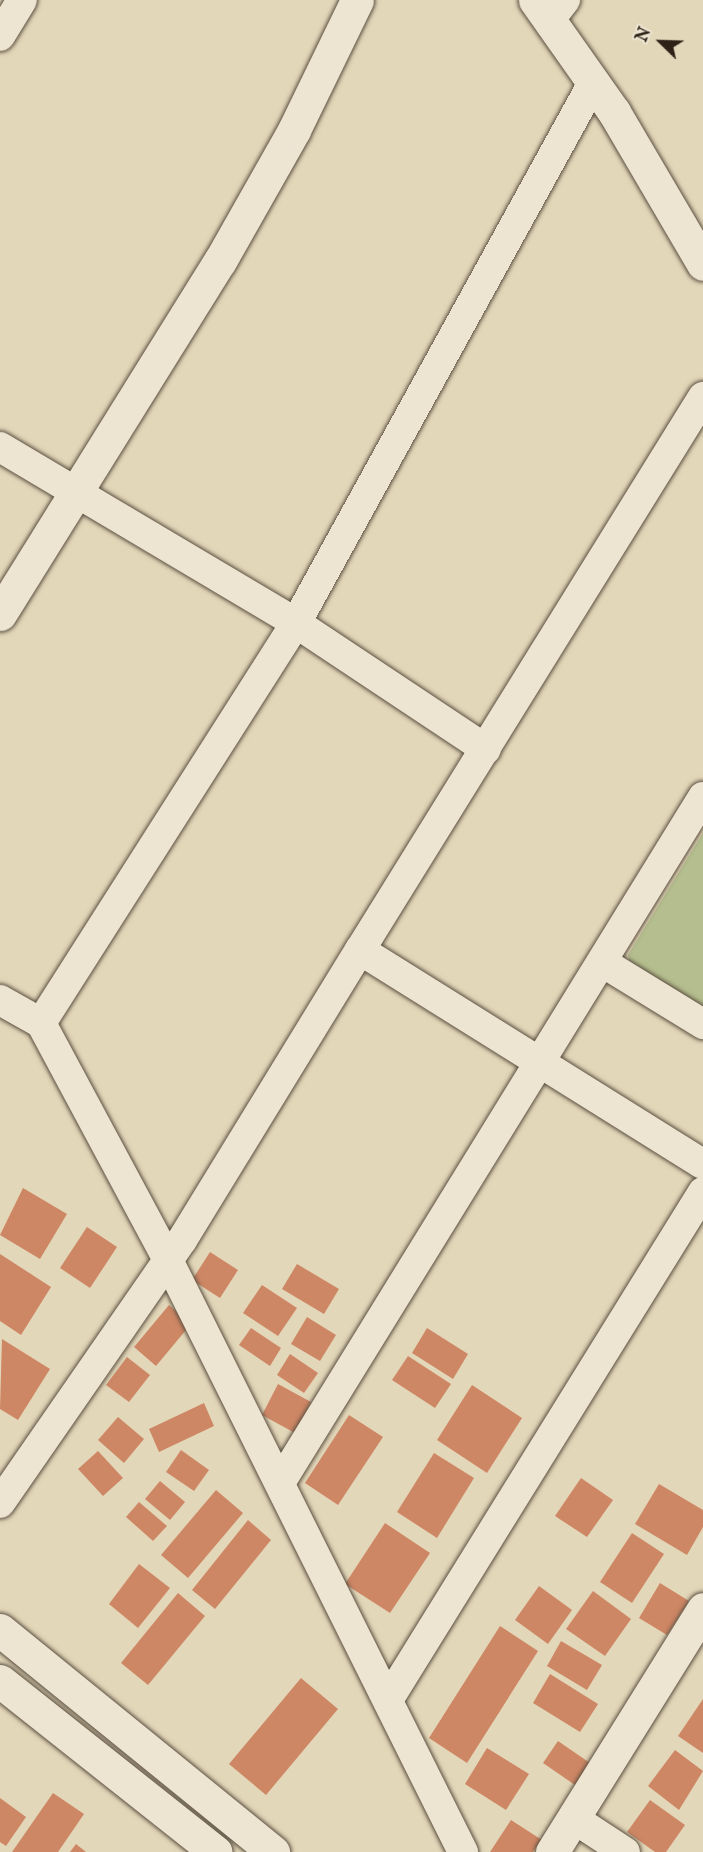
<!DOCTYPE html>
<html>
<head>
<meta charset="utf-8">
<style>
	body { margin:0 }
	#map { position:relative; width:703px; height:1852px; overflow:hidden; background:#e3d7b9; font-family:"IM FELL English",serif }
	div>[style] { position:absolute }
	.green>* { inset:0; background:#b5be8e }
	.building>* { inset:0; background:#ce8765 }
	.roads { filter:drop-shadow(0 0 2px #5b4f40) drop-shadow(0 0 2px #5b4f40) }
	.street>* { height:30px; margin:-15px; padding:0 15px; transform-origin:15px; border-radius:15px; background:#ede5d2 }
	.secondary>* { height:33px; margin:-16.5px; padding:0 16.5px; transform-origin:16.5px; border-radius:16.5px; background:#ede5d2 }
	span { translate:-50% -50%; white-space:nowrap; text-align:center; line-height:1.15; -webkit-text-stroke:6px #ede5d2; paint-order:stroke }
	.north { position:absolute; left:631px; top:12px; width:60px; height:60px; -webkit-text-stroke:4px #ede5d2; paint-order:stroke; rotate:293deg; font-size:16px; font-weight:700; line-height:24px; text-align:center; color:#2e2217 }
	.north::after { content:''; display:block; margin:auto; width:21px; height:27px; background:#2e2217; clip-path:polygon(50% 0,100% 100%,50% 72%,0 100%) }
</style>
</head>
<body>
<div id="map">
	<div class="green">
		<i style="clip-path:polygon(703px 833px,703px 1016px,632px 973px,628px 955px)"></i>
	</div>
	<div class="building">
		<i style="clip-path:polygon(23px 1188px,67px 1214px,40px 1259px,0 1235px)"></i>
		<i style="clip-path:polygon(87px 1227px,117px 1247px,90px 1288px,60px 1268px)"></i>
		<i style="clip-path:polygon(210px 1252px,238px 1270px,220px 1298px,192px 1280px)"></i>
		<i style="clip-path:polygon(0 1254px,51px 1287px,21px 1335px,0 1321px)"></i>
		<i style="clip-path:polygon(297px 1264px,339px 1289px,324px 1314px,282px 1289px)"></i>
		<i style="clip-path:polygon(262px 1285px,297px 1308px,278px 1336px,243px 1313px)"></i>
		<i style="clip-path:polygon(169px 1305px,191px 1324px,156px 1366px,134px 1347px)"></i>
		<i style="clip-path:polygon(307px 1317px,336px 1335px,320px 1361px,291px 1344px)"></i>
		<i style="clip-path:polygon(251px 1328px,281px 1348px,270px 1366px,239px 1345px)"></i>
		<i style="clip-path:polygon(427px 1328px,468px 1354px,453px 1379px,412px 1353px)"></i>
		<i style="clip-path:polygon(2px 1339px,50px 1369px,18px 1420px,0 1409px)"></i>
		<i style="clip-path:polygon(290px 1354px,318px 1373px,304px 1393px,277px 1375px)"></i>
		<i style="clip-path:polygon(408px 1356px,451px 1384px,435px 1408px,392px 1380px)"></i>
		<i style="clip-path:polygon(127px 1357px,150px 1375px,129px 1402px,106px 1385px)"></i>
		<i style="clip-path:polygon(278px 1384px,311px 1402px,295px 1433px,262px 1415px)"></i>
		<i style="clip-path:polygon(472px 1385px,522px 1418px,487px 1473px,437px 1440px)"></i>
		<i style="clip-path:polygon(204px 1403px,214px 1426px,159px 1452px,149px 1429px)"></i>
		<i style="clip-path:polygon(349px 1415px,383px 1437px,338px 1505px,305px 1483px)"></i>
		<i style="clip-path:polygon(118px 1417px,144px 1439px,124px 1463px,98px 1440px)"></i>
		<i style="clip-path:polygon(181px 1450px,209px 1470px,194px 1491px,166px 1472px)"></i>
		<i style="clip-path:polygon(98px 1451px,123px 1478px,103px 1496px,78px 1469px)"></i>
		<i style="clip-path:polygon(434px 1453px,474px 1478px,437px 1538px,397px 1512px)"></i>
		<i style="clip-path:polygon(581px 1478px,613px 1500px,587px 1537px,555px 1516px)"></i>
		<i style="clip-path:polygon(160px 1481px,185px 1502px,170px 1520px,145px 1499px)"></i>
		<i style="clip-path:polygon(659px 1484px,703px 1510px,703px 1527px,687px 1555px,635px 1524px)"></i>
		<i style="clip-path:polygon(216px 1490px,243px 1513px,188px 1578px,161px 1555px)"></i>
		<i style="clip-path:polygon(139px 1502px,167px 1526px,153px 1541px,126px 1517px)"></i>
		<i style="clip-path:polygon(248px 1520px,271px 1540px,215px 1609px,192px 1590px)"></i>
		<i style="clip-path:polygon(385px 1523px,430px 1553px,390px 1613px,345px 1584px)"></i>
		<i style="clip-path:polygon(632px 1533px,664px 1554px,632px 1603px,600px 1582px)"></i>
		<i style="clip-path:polygon(139px 1564px,170px 1588px,138px 1628px,109px 1604px)"></i>
		<i style="clip-path:polygon(660px 1583px,689px 1601px,667px 1635px,639px 1618px)"></i>
		<i style="clip-path:polygon(539px 1586px,572px 1610px,548px 1644px,515px 1620px)"></i>
		<i style="clip-path:polygon(593px 1591px,631px 1619px,605px 1656px,566px 1629px)"></i>
		<i style="clip-path:polygon(178px 1593px,205px 1616px,148px 1685px,121px 1663px)"></i>
		<i style="clip-path:polygon(500px 1626px,538px 1651px,467px 1763px,429px 1738px)"></i>
		<i style="clip-path:polygon(561px 1641px,602px 1665px,587px 1690px,547px 1666px)"></i>
		<i style="clip-path:polygon(550px 1674px,598px 1704px,580px 1732px,533px 1703px)"></i>
		<i style="clip-path:polygon(301px 1678px,338px 1709px,266px 1795px,229px 1764px)"></i>
		<i style="clip-path:polygon(703px 1699px,703px 1753px,678px 1736px)"></i>
		<i style="clip-path:polygon(558px 1741px,590px 1763px,575px 1785px,543px 1763px)"></i>
		<i style="clip-path:polygon(487px 1748px,529px 1774px,506px 1810px,465px 1784px)"></i>
		<i style="clip-path:polygon(675px 1750px,703px 1771px,679px 1810px,648px 1786px)"></i>
		<i style="clip-path:polygon(53px 1793px,84px 1814px,58px 1852px,12px 1852px)"></i>
		<i style="clip-path:polygon(0 1798px,26px 1817px,6px 1846px,0 1842px)"></i>
		<i style="clip-path:polygon(650px 1800px,685px 1825px,666px 1852px,655px 1852px,627px 1832px)"></i>
		<i style="clip-path:polygon(511px 1820px,542px 1840px,533px 1852px,490px 1852px)"></i>
		<i style="clip-path:polygon(76px 1844px,86px 1852px,70px 1852px)"></i>
	</div>
	<div class="roads">
		<div class="street">
			<i style="left:551px;top:18px;width:23px;rotate:-52deg"></i>
			<i style="left:0;top:36px;width:42px;rotate:-58.6deg"></i>
			<i style="left:0;top:447px;width:344px;rotate:30.7deg"></i>
			<i style="left:296px;top:623px;width:228px;rotate:33.6deg"></i>
			<i style="left:360px;top:950px;width:651px;rotate:-58.19deg"></i>
			<i style="left:602px;top:962px;width:119px;rotate:31.5deg"></i>
			<i style="left:0;top:1000px;width:47px;rotate:29.3deg"></i>
			<i style="left:280px;top:1483px;width:806px;rotate:-58.34deg"></i>
			<i style="left:0;top:1503px;width:320px;rotate:-55.3deg"></i>
			<i style="left:182px;top:1240px;width:340px;rotate:-58.5deg"></i>
			<i style="left:360px;top:950px;width:404px;rotate:32deg"></i>
			<i style="left:388px;top:1700px;width:598px;rotate:-58.2deg"></i>
			<i style="left:573px;top:1818px;width:62px;rotate:33.2deg"></i>
			<i style="left:463px;top:1852px;width:664px;rotate:-116.49deg"></i>
			<i style="left:167px;top:1258px;width:267px;rotate:-118.2deg"></i>
			<i style="left:41px;top:1023px;width:474px;rotate:-57.5deg"></i>
			<i style="left:296px;top:623px;width:616px;rotate:-61.19deg"></i>
		</div>
		<div class="secondary">
			<i style="left:535px;top:0;width:137px;rotate:54.8deg"></i>
			<i style="left:614px;top:112px;width:176px;rotate:59.6deg"></i>
			<i style="left:0;top:614px;width:416px;rotate:-58.1deg"></i>
			<i style="left:220px;top:261px;width:150px;rotate:-60.5deg"></i>
			<i style="left:294px;top:130px;width:144px;rotate:-64.1deg"></i>
			<i style="left:0;top:1630px;width:352px;rotate:39.1deg"></i>
			<i style="left:0;top:1681px;width:275px;rotate:38.4deg"></i>
			<i style="left:552px;top:1852px;width:286px;rotate:-58.1deg"></i>
		</div>
	</div>
	<div class="north">N</div>
</div>
</body>
</html>
